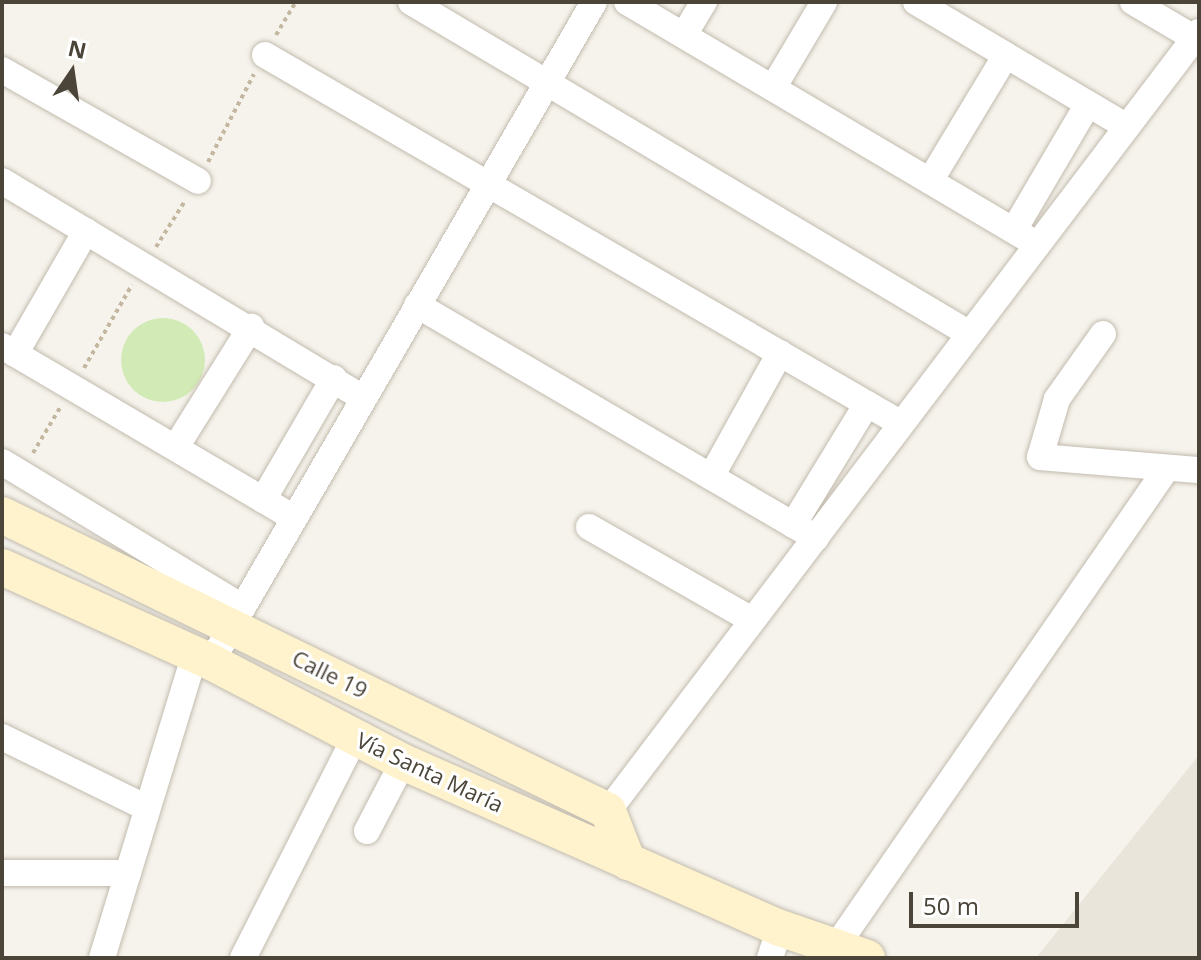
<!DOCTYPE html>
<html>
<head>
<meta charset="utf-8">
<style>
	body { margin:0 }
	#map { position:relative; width:1201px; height:960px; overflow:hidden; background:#f6f3ec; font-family:"Open Sans",sans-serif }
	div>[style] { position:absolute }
	.residential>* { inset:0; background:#eae5da }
	.green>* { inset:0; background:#d2eab5 }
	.round { border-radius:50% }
	.path>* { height:4px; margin-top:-2px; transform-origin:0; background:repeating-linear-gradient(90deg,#c4b79f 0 4px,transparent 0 8px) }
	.roads { filter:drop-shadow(0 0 2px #c2bbae) drop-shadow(0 0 2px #c2bbae) }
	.street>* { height:26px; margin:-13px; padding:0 13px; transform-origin:13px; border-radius:13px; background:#fff }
	.secondary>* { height:36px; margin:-18px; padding:0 18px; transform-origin:18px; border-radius:18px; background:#fff3cd }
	span { translate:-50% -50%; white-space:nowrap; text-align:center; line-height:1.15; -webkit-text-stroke:6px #fff; paint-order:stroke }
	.street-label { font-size:22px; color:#4b4439 }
	.frame { position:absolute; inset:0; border:4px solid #4b4439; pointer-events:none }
	.north { position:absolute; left:32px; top:32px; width:80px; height:80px; -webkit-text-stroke:6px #fff; paint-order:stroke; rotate:13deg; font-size:22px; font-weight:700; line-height:32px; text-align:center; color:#4b4439 }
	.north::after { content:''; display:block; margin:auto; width:28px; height:36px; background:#4b4439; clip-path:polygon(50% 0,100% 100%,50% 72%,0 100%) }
	.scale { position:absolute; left:909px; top:892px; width:170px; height:36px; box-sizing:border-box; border:4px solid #4b4439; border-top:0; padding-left:10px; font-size:24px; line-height:28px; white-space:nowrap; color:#4b4439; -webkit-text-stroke:6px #fff; paint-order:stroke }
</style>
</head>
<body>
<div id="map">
	<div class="residential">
		<i style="clip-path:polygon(1199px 755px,1199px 958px,1036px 958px)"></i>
	</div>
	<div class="green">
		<i class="round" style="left:121px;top:318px;width:84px;height:84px"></i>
	</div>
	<div class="path">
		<i style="left:276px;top:35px;width:39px;rotate:-59deg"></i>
		<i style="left:208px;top:162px;width:99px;rotate:-62.4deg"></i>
		<i style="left:156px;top:247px;width:54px;rotate:-57.8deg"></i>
		<i style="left:84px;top:368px;width:96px;rotate:-60deg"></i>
		<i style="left:33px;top:453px;width:55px;rotate:-59.2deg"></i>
	</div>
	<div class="roads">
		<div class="street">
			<i style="left:411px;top:2px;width:648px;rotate:30.72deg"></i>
			<i style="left:627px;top:2px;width:476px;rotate:30.6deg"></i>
			<i style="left:916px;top:2px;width:245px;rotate:30.6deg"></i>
			<i style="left:1133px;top:2px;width:71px;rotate:30.5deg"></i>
			<i style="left:684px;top:35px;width:39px;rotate:-59deg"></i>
			<i style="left:265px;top:55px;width:734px;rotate:30.09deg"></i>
			<i style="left:2px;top:70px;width:225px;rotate:29.5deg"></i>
			<i style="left:773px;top:88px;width:100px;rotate:-59.3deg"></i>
			<i style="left:2px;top:181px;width:421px;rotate:31deg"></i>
			<i style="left:930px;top:181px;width:147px;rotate:-58.9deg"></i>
			<i style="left:1014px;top:230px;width:146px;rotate:-59.6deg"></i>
			<i style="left:417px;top:305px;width:462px;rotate:30.3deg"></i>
			<i style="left:1103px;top:334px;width:80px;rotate:125.3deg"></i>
			<i style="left:1057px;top:399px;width:60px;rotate:106.3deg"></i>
			<i style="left:1040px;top:457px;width:160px;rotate:4.7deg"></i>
			<i style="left:2px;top:346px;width:339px;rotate:30.5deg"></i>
			<i style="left:15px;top:354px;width:142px;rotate:-60deg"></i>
			<i style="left:176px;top:447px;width:142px;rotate:-58deg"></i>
			<i style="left:2px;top:462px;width:279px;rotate:31.1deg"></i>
			<i style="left:711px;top:477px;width:142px;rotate:-60.9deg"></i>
			<i style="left:263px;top:500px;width:141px;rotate:-59.8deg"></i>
			<i style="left:793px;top:525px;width:142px;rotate:-58.6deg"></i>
			<i style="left:589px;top:527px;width:188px;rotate:29.7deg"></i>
			<i style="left:211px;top:662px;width:763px;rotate:-59.87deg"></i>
			<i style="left:2px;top:737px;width:161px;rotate:26.1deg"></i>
			<i style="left:608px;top:811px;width:978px;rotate:-52.81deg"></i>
			<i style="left:367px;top:831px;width:78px;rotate:-62.4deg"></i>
			<i style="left:2px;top:873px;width:126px"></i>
			<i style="left:835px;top:948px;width:584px;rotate:-55.33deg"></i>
			<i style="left:102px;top:958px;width:318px;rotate:-73deg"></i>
			<i style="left:243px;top:958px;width:248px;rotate:-63.1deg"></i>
			<i style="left:770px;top:958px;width:32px;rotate:-72deg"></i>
		</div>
		<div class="secondary">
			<i style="left:2px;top:515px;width:674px;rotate:26.03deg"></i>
			<i style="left:608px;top:811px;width:55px;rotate:68.6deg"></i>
			<i style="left:2px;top:567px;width:230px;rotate:24.4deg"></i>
			<i style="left:211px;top:662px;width:216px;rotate:27.5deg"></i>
			<i style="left:403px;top:762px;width:412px;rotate:23.8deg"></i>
			<i style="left:780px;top:928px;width:92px;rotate:19deg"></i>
		</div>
	</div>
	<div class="street-label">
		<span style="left:330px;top:674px;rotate:26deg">Calle 19</span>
		<span style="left:430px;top:772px;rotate:25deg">Vía Santa María</span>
	</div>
	<div class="frame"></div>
	<div class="north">N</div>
	<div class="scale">50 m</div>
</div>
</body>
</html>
